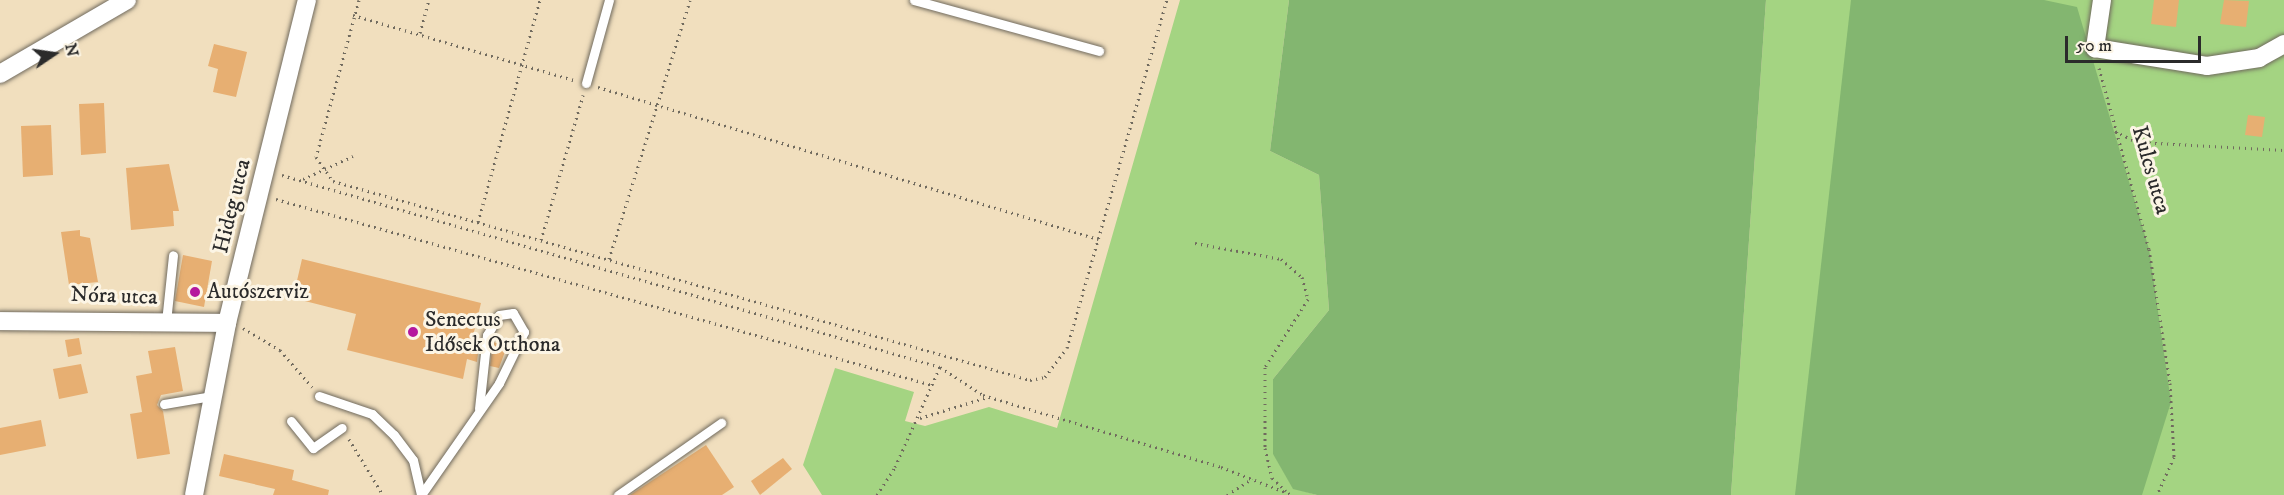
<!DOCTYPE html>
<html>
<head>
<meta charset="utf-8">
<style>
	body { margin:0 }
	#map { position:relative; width:2284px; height:495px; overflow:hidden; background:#f1dfbe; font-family:"IM FELL DW Pica",serif }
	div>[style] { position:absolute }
	.green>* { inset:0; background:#a4d482 }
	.forest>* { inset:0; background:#83b670 }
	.building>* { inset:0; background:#e7af72 }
	.path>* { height:3px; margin-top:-1.5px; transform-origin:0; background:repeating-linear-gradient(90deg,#706a5e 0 1.5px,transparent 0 6px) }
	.roads { filter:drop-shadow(0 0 2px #706a5e) drop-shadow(0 0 2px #706a5e) }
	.lane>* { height:9px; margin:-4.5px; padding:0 4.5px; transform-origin:4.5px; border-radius:4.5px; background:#fff }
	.street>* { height:18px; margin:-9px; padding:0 9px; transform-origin:9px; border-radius:9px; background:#fff }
	.dots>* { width:16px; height:16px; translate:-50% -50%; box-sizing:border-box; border:3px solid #fcf5e5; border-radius:50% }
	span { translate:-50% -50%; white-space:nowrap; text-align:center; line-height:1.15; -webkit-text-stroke:6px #fcf5e5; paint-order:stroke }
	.street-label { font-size:22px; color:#2b2b2b }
	.poi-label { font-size:22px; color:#2b2b2b }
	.left { translate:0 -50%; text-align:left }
	.north { position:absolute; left:24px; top:24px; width:60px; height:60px; -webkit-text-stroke:4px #fcf5e5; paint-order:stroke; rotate:77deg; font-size:16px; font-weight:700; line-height:24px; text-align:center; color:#2b2b2b }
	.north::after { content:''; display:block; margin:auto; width:21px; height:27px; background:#2b2b2b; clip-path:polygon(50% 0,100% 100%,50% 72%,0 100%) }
	.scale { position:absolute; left:2065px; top:36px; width:136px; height:27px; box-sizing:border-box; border:3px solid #2b2b2b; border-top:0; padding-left:8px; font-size:18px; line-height:21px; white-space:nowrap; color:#2b2b2b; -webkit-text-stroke:4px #fcf5e5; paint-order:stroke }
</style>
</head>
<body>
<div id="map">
	<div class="green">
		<i style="clip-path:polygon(1180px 0,1289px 0,1270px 151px,1319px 175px,1329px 310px,1273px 379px,1273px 453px,1293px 488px,1317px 495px,822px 495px,803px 465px,835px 368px,914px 392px,905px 421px,925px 426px,989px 407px,1057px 428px)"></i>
		<i style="clip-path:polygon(1766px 0,2284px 0,2284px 495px,1731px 495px)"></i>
	</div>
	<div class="forest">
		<i style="clip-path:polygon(1289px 0,1766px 0,1731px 495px,1317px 495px,1293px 489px,1273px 454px,1273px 379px,1329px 310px,1319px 175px,1270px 151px)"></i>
		<i style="clip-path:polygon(1851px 0,2044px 0,2077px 7px,2149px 249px,2171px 402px,2142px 495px,1795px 495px)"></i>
	</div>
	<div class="building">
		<i style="clip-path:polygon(2154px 0,2179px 0,2176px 27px,2151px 24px)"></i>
		<i style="clip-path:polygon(2224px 0,2249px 1px,2246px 27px,2220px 24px)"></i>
		<i style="clip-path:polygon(214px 44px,247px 52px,236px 97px,213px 92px,218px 69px,208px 66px)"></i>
		<i style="clip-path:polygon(104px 103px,106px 153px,81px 155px,79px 104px)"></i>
		<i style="clip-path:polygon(2248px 115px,2265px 117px,2262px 137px,2245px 135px)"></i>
		<i style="clip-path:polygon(51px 125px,53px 175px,23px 177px,21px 126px)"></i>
		<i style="clip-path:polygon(169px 164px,179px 211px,173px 211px,174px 226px,131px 230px,126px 168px)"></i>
		<i style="clip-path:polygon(80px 230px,80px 236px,90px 238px,98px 282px,69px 285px,61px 232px)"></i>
		<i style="clip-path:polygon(183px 255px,212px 261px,204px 307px,175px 301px)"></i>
		<i style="clip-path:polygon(302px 259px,481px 303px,473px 336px,480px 338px,477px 362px,467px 359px,463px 379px,347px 350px,356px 314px,293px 298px)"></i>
		<i style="clip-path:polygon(79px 338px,82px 354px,68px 357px,65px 340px)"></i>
		<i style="clip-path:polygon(493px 342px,507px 346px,499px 368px,490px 366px)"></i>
		<i style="clip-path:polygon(175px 347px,183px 391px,161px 395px,157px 405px,163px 411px,170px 454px,137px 459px,130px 414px,142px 412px,136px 376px,152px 373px,148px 351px)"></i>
		<i style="clip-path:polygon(81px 364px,88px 393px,59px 399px,53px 369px)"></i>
		<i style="clip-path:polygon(41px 420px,46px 446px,0 455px,0 428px)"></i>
		<i style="clip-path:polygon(706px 445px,734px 487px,722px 495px,630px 495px)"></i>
		<i style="clip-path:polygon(224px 454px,294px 470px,292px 480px,329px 490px,328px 495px,273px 495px,275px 489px,219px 476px)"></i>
		<i style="clip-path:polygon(783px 458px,792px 469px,760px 495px,751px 481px)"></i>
	</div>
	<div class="path">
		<i style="left:359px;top:0;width:163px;rotate:105.3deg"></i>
		<i style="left:316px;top:157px;width:29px;rotate:55deg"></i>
		<i style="left:333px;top:181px;width:725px;rotate:15.93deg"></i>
		<i style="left:1030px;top:380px;width:15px;rotate:-11deg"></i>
		<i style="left:1045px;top:377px;width:36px;rotate:-53deg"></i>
		<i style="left:1067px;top:348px;width:362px;rotate:-74deg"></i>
		<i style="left:353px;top:15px;width:230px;rotate:16.4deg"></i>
		<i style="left:420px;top:33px;width:34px;rotate:-75deg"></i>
		<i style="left:2099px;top:68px;width:188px;rotate:74.6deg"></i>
		<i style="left:2149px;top:249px;width:136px;rotate:81.1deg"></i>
		<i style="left:2170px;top:383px;width:74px;rotate:86.9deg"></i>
		<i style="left:2174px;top:457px;width:42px;rotate:114.1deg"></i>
		<i style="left:598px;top:87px;width:523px;rotate:16.91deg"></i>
		<i style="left:2115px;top:131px;width:25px;rotate:27deg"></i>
		<i style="left:2137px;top:142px;width:147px;rotate:3.1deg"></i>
		<i style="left:282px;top:175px;width:685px;rotate:16.27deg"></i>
		<i style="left:940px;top:367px;width:51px;rotate:33.1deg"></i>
		<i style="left:983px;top:395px;width:249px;rotate:16.8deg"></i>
		<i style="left:1221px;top:467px;width:77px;rotate:21.3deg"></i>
		<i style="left:303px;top:179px;width:55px;rotate:-24.7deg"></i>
		<i style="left:276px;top:199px;width:682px;rotate:15.83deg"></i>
		<i style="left:478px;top:222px;width:230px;rotate:-74.4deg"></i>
		<i style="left:541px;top:240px;width:151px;rotate:-73.8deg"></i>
		<i style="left:1195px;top:243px;width:87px;rotate:10.5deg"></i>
		<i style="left:1281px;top:259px;width:28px;rotate:41deg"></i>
		<i style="left:1302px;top:277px;width:23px;rotate:75deg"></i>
		<i style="left:1308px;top:299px;width:80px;rotate:122.3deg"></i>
		<i style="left:1265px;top:367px;width:81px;rotate:90deg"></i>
		<i style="left:1265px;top:448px;width:31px;rotate:77deg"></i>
		<i style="left:1272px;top:478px;width:19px;rotate:43deg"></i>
		<i style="left:609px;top:259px;width:271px;rotate:-72.6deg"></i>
		<i style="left:243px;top:328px;width:43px;rotate:30.7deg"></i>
		<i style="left:280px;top:350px;width:49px;rotate:49.1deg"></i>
		<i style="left:920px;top:418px;width:71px;rotate:-17.2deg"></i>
		<i style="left:349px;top:439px;width:66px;rotate:58.7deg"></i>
		<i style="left:877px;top:495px;width:33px;rotate:-57deg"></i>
		<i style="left:895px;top:467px;width:110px;rotate:-65.8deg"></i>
		<i style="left:1227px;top:495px;width:30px;rotate:-33deg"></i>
	</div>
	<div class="roads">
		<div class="lane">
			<i style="left:914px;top:0;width:192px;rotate:15.4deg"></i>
			<i style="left:586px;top:83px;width:86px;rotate:-74.5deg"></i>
			<i style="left:166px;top:322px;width:67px;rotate:-84deg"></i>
			<i style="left:319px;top:396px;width:56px;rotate:18.8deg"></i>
			<i style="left:372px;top:414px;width:30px;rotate:44deg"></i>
			<i style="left:394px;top:435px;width:31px;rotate:53deg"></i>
			<i style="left:413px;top:460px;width:36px;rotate:77deg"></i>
			<i style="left:164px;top:404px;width:49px;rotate:-9.5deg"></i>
			<i style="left:291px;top:421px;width:35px;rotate:51deg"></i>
			<i style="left:313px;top:448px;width:35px;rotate:-35deg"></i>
			<i style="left:421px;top:495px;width:136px;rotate:-55.1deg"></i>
			<i style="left:499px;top:383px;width:57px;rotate:-63.9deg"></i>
			<i style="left:524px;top:332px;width:22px;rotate:-120deg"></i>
			<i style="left:513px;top:313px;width:14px;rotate:172deg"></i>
			<i style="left:499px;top:315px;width:23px;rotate:121deg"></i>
			<i style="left:487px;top:335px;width:74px;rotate:96.2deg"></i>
			<i style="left:618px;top:495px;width:126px;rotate:-35deg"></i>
		</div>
		<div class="street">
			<i style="left:2102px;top:0;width:49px;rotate:98.3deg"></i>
			<i style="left:2095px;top:48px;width:113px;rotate:9.1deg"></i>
			<i style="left:2207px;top:66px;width:53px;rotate:-8.7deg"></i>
			<i style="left:2259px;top:58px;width:29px;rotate:-29deg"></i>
			<i style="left:0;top:74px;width:147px;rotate:-30.2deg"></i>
			<i style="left:0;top:321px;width:227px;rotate:0.5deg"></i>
			<i style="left:194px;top:495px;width:175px;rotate:-79.1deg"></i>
			<i style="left:227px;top:323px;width:333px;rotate:-76.1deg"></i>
		</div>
	</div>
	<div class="dots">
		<i style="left:195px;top:292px;background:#b5179e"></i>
		<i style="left:413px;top:332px;background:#b5179e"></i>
	</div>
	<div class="street-label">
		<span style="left:2151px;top:170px;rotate:74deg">Kulcs utca</span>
		<span style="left:232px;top:206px;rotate:-76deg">Hideg utca</span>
		<span style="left:114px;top:296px;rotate:2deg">Nóra utca</span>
	</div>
	<div class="poi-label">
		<span class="left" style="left:207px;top:292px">Autószerviz</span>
		<span class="left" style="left:425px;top:332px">Senectus<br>Idősek Otthona</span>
	</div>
	<div class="north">N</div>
	<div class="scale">50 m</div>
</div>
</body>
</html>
